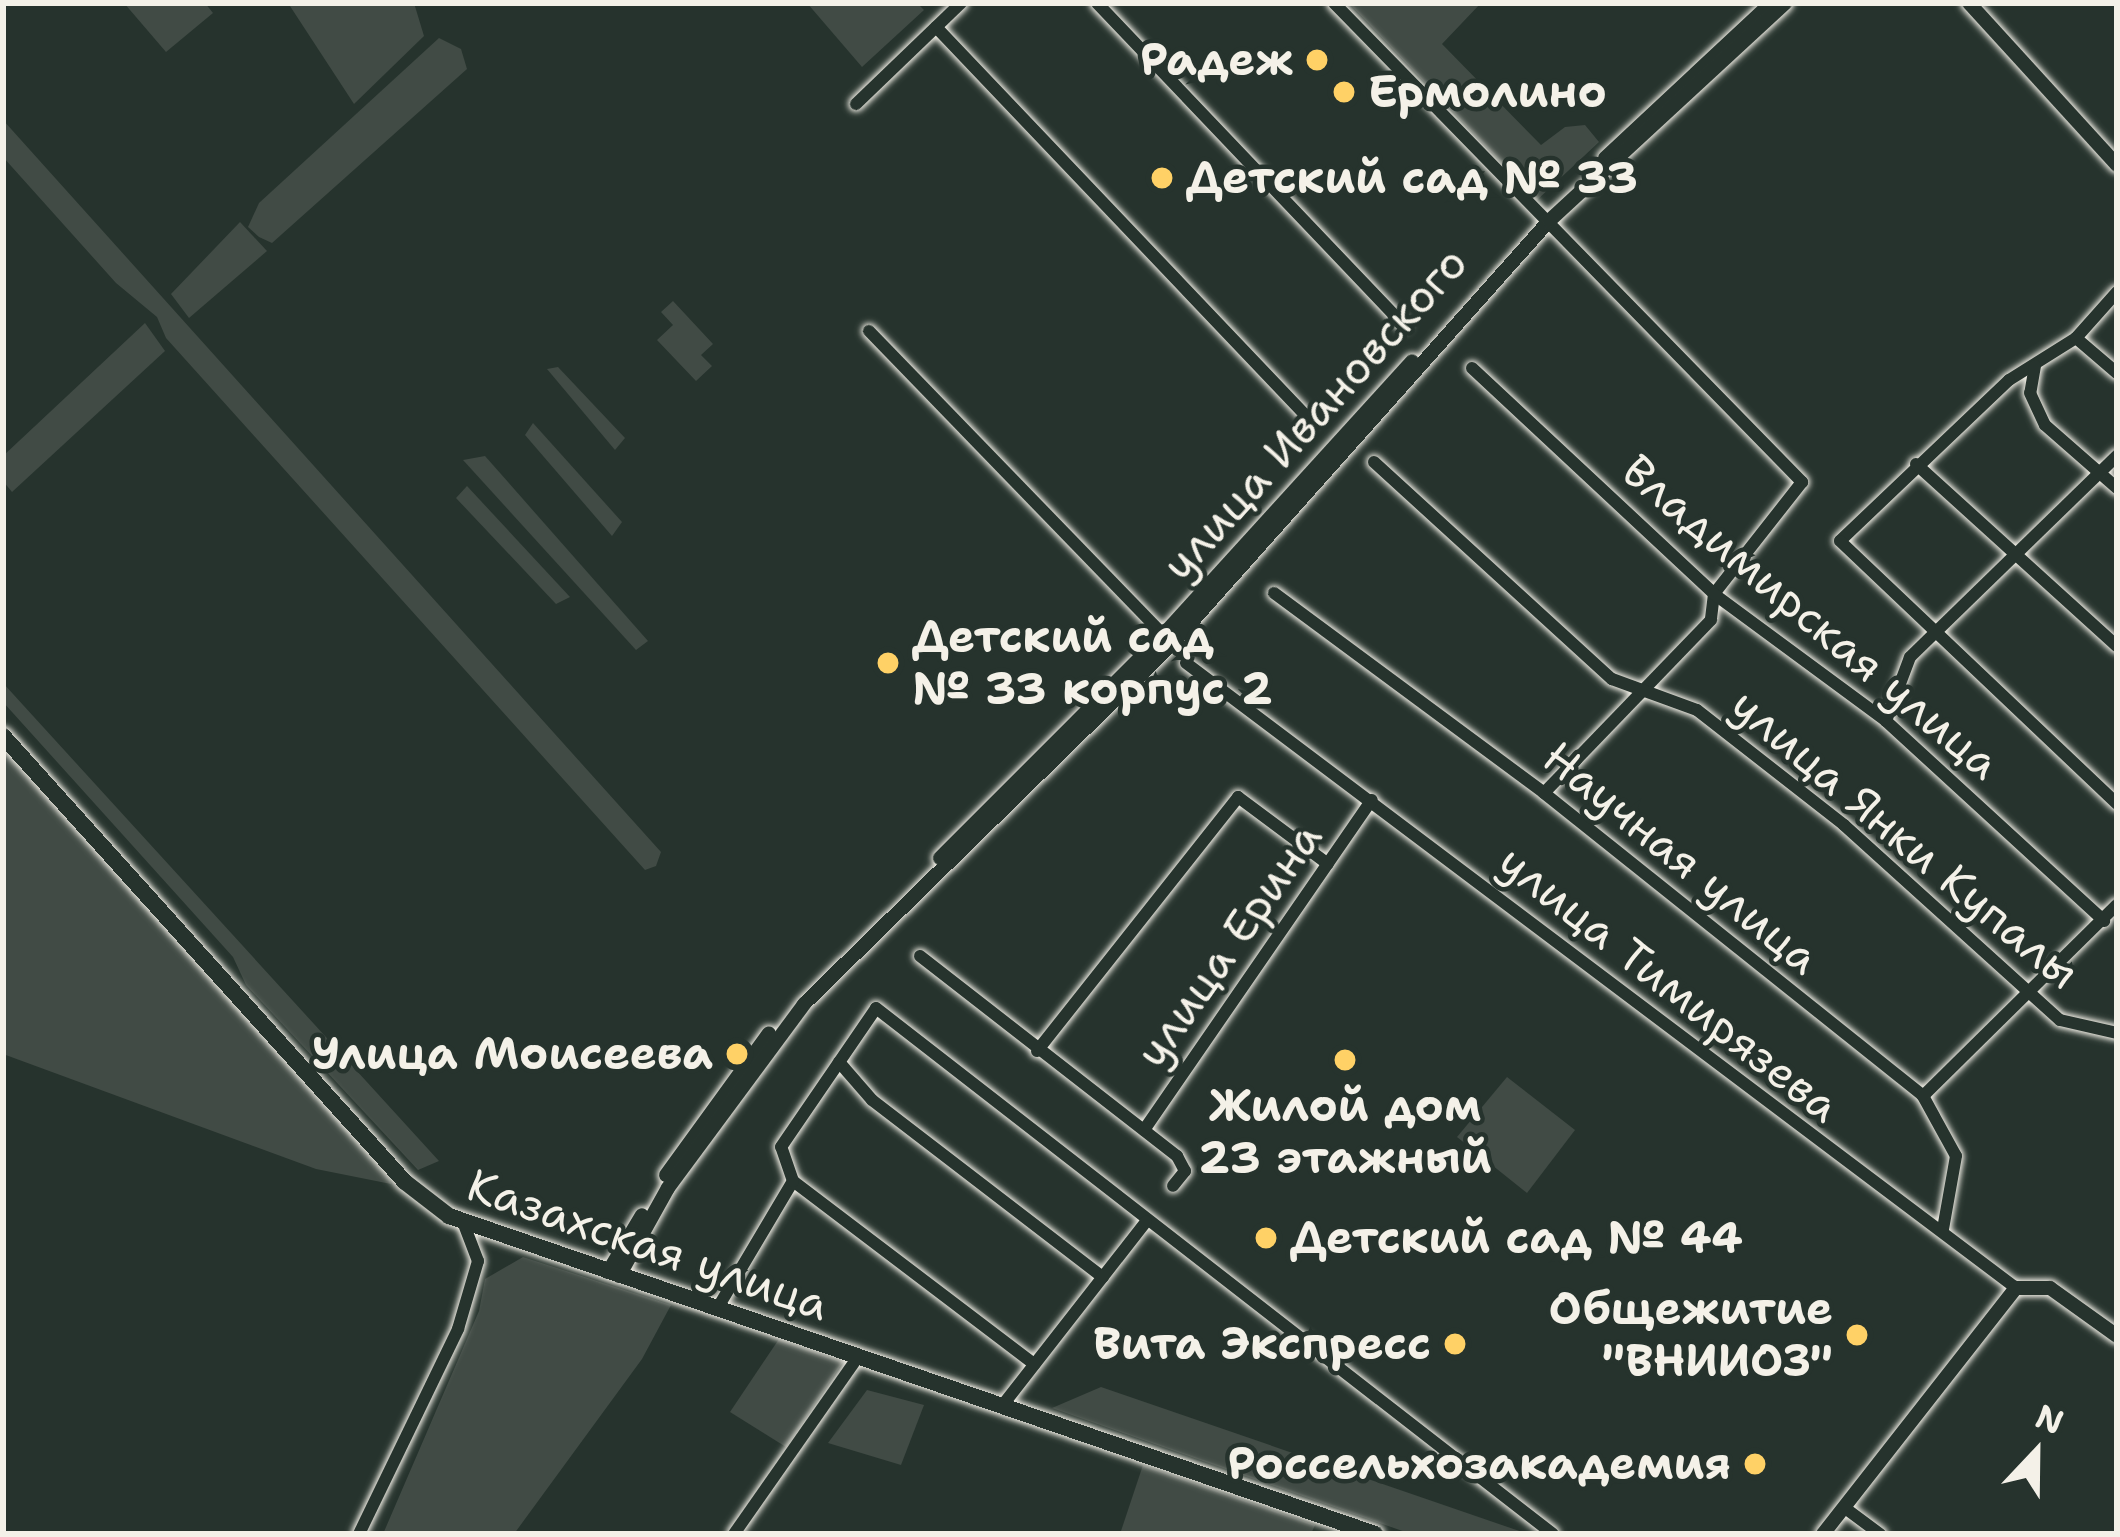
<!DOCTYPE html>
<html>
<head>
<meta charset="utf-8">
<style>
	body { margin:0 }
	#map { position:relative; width:2120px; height:1537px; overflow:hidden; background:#26332d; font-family:"Shantell Sans",sans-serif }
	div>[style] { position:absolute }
	.green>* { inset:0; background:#414b45 }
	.roads { filter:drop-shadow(0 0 3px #f4f1e8) drop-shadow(0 0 3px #f4f1e8) }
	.minor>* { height:12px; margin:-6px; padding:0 6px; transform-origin:6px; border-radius:6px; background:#26332d }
	.tertiary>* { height:14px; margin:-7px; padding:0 7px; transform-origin:7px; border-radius:7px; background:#26332d }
	.secondary>* { height:16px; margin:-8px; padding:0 8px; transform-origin:8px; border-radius:8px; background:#26332d }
	.dots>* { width:33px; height:33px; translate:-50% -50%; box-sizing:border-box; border:6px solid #26332d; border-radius:50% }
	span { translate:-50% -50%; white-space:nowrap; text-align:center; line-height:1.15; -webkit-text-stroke:9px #26332d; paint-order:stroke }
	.poi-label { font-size:45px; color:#f4f1e8; font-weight:700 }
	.right { translate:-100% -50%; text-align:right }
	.left { translate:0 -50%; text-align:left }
	.street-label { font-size:45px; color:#f4f1e8 }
	.frame { position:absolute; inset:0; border:6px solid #f4f1e8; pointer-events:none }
	.north { position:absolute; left:1976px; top:1393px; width:120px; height:120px; -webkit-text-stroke:9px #26332d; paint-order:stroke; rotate:22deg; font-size:33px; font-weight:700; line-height:48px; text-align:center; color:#f4f1e8 }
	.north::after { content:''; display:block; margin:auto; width:42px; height:54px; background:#f4f1e8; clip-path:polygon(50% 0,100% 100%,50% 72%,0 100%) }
</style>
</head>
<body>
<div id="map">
	<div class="green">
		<i style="clip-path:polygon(124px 3px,205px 3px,213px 13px,166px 52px)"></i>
		<i style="clip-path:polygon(288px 3px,414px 3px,424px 36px,354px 104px)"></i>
		<i style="clip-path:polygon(807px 3px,917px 3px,924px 10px,862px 67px)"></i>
		<i style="clip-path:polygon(1349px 3px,1481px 3px,1442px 44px,1541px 145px,1565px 127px,1585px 125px,1599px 142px,1537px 200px)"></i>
		<i style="clip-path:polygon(439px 38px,461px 49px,467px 69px,272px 243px,259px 237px,248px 227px,259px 203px)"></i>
		<i style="clip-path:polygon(3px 120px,661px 852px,656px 866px,645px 870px,166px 338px,157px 317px,116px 283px,3px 157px)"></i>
		<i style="clip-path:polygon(240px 222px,267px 251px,189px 318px,171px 294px)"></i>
		<i style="clip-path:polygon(673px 301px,713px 344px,701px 355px,712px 366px,696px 381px,657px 340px,673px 325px,661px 312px)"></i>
		<i style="clip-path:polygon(145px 323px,165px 351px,12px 492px,3px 481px,3px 456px)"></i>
		<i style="clip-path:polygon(558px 367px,625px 438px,615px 450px,547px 369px)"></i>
		<i style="clip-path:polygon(533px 423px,622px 522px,612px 536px,525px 435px)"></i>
		<i style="clip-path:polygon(485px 456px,648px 641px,636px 650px,463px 460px)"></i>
		<i style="clip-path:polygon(467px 486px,570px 597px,556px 604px,456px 498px)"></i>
		<i style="clip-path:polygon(3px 683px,439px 1161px,418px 1170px,246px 985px,233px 957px,3px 702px)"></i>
		<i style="clip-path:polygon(3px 747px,386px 1168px,391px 1184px,316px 1169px,3px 1054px)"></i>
		<i style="clip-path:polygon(1507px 1077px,1575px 1130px,1527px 1193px,1457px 1137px)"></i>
		<i style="clip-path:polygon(523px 1257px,671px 1305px,642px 1359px,514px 1534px,383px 1534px,479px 1311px,485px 1279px)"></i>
		<i style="clip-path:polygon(779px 1339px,843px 1362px,786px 1447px,730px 1412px)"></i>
		<i style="clip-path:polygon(1101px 1387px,1528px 1534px,1411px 1534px,1052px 1408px)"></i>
		<i style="clip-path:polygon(867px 1390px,924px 1405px,901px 1465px,828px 1443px)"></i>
		<i style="clip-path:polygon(1143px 1465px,1315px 1525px,1311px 1534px,1120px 1534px)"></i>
	</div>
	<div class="roads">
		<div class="minor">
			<i style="left:1097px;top:3px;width:445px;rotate:46.4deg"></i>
			<i style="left:1334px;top:3px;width:670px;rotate:45.67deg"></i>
			<i style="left:1802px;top:482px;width:142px;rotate:128.2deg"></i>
			<i style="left:1714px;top:594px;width:26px;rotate:97deg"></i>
			<i style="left:1711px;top:620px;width:240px;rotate:134deg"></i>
			<i style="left:936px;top:27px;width:543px;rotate:46.42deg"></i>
			<i style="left:856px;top:104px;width:146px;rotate:-43.9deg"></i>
			<i style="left:2117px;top:292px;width:62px;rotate:131.7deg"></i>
			<i style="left:2076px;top:338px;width:79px;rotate:147.9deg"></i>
			<i style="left:2009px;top:380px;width:233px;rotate:136.4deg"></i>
			<i style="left:1840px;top:541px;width:382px;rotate:43.5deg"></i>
			<i style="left:869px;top:331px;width:431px;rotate:45.9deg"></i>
			<i style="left:2076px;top:338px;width:54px;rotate:40.5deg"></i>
			<i style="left:2035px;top:366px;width:27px;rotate:100deg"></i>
			<i style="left:2030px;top:393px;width:35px;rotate:65deg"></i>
			<i style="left:2045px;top:425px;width:96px;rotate:41.2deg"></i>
			<i style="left:1472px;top:368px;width:331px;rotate:43deg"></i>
			<i style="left:1714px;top:594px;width:214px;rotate:36.4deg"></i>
			<i style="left:1886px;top:721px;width:296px;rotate:42.5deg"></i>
			<i style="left:1374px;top:462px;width:322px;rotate:42.4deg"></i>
			<i style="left:1612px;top:679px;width:90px;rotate:20deg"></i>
			<i style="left:1697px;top:710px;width:187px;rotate:38deg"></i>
			<i style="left:1844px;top:825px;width:291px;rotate:42.1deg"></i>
			<i style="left:2060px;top:1020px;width:58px;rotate:12.8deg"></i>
			<i style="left:1916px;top:464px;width:271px;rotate:42.2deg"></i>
			<i style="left:1274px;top:593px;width:336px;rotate:36.5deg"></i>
			<i style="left:1544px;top:793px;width:485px;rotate:38.6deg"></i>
			<i style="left:1923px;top:1096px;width:68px;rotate:61.2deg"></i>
			<i style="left:1956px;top:1156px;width:74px;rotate:100.1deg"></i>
			<i style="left:1186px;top:663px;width:1039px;rotate:36.98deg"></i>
			<i style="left:1886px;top:721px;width:68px;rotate:-69.4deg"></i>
			<i style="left:1910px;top:657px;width:289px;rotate:-44.2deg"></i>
			<i style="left:920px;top:956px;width:326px;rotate:37.9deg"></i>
			<i style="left:1177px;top:1156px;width:17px;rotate:62deg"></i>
			<i style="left:1185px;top:1171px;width:19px;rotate:129deg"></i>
			<i style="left:1037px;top:1051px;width:324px;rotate:-51.6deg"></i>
			<i style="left:1238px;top:797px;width:112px;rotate:36.7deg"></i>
			<i style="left:839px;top:1062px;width:50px;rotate:49deg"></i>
			<i style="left:872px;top:1100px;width:291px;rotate:37.5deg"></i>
			<i style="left:1923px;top:1096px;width:272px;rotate:-44.6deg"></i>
			<i style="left:1144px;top:1130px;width:401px;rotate:-55.4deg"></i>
			<i style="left:793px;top:1181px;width:303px;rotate:37.2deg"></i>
			<i style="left:717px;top:1309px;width:149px;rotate:-59.3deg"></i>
			<i style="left:793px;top:1181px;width:36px;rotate:-109deg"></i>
			<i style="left:781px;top:1147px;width:168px;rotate:-55.6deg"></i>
			<i style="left:876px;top:1008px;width:857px;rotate:37.85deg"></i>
			<i style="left:1002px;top:1406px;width:234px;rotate:-52deg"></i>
			<i style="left:1845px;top:1508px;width:44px;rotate:36.6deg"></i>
			<i style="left:359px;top:1534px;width:228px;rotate:-64.2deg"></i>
			<i style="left:458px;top:1329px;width:71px;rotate:-73.6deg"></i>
			<i style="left:478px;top:1261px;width:40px;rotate:-111deg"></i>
			<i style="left:734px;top:1534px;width:216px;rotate:-55deg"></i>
		</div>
		<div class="tertiary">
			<i style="left:1969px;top:3px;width:219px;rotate:47.6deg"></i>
			<i style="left:1605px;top:158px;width:227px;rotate:-43deg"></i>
			<i style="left:940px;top:858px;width:315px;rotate:-45deg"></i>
			<i style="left:1163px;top:635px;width:370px;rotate:-47.7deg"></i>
			<i style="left:666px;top:1175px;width:175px;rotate:-54deg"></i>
			<i style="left:608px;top:1272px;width:66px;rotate:-59.2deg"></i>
			<i style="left:619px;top:1276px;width:101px;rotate:-60.9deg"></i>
			<i style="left:668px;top:1188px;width:229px;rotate:-53.5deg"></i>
			<i style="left:804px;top:1004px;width:515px;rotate:-44.37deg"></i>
			<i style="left:1172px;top:644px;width:567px;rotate:-48.29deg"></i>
			<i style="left:1549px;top:221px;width:321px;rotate:-42.7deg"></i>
			<i style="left:1823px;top:1534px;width:313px;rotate:-51.9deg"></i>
			<i style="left:2016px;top:1288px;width:34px"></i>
			<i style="left:2050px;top:1288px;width:82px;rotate:35.6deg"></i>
		</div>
		<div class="secondary">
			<i style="left:3px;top:736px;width:600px;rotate:47.97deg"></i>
			<i style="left:405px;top:1182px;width:56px;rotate:37.7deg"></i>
			<i style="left:449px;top:1216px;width:979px;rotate:18.95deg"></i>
		</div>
	</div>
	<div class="dots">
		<i style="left:1317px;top:60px;background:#ffd166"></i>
		<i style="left:1344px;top:92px;background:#ffd166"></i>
		<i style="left:1162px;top:178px;background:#ffd166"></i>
		<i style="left:888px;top:663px;background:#ffd166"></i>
		<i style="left:737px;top:1054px;background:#ffd166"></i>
		<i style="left:1345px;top:1060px;background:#ffd166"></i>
		<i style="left:1266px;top:1238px;background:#ffd166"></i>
		<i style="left:1857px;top:1335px;background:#ffd166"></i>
		<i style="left:1455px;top:1344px;background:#ffd166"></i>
		<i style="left:1755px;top:1464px;background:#ffd166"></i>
	</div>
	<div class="poi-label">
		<span class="right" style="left:1293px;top:60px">Радеж</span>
		<span class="left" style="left:1368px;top:92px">Ермолино</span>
		<span class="left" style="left:1186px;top:178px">Детский сад № 33</span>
		<span class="left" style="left:912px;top:663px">Детский сад<br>№ 33 корпус 2</span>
		<span class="right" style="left:713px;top:1054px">Улица Моисеева</span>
		<span style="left:1345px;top:1132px">Жилой дом<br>23 этажный</span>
		<span class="left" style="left:1290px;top:1238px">Детский сад № 44</span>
		<span class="right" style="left:1833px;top:1335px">Общежитие<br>"ВНИИОЗ"</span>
		<span class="right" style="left:1431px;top:1344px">Вита Экспресс</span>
		<span class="right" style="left:1731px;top:1464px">Россельхозакадемия</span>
	</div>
	<div class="street-label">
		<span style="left:1315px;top:414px;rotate:-48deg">улица Ивановского</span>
		<span style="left:1811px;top:617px;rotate:40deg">Владимирская улица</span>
		<span style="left:1905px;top:839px;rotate:40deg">улица Янки Купалы</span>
		<span style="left:1681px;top:858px;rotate:39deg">Научная улица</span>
		<span style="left:1229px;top:945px;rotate:-55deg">улица Ерина</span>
		<span style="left:1669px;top:984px;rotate:38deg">улица Тимирязева</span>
		<span style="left:648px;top:1245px;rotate:19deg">Казахская улица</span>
	</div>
	<div class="frame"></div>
	<div class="north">N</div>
</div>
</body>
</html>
